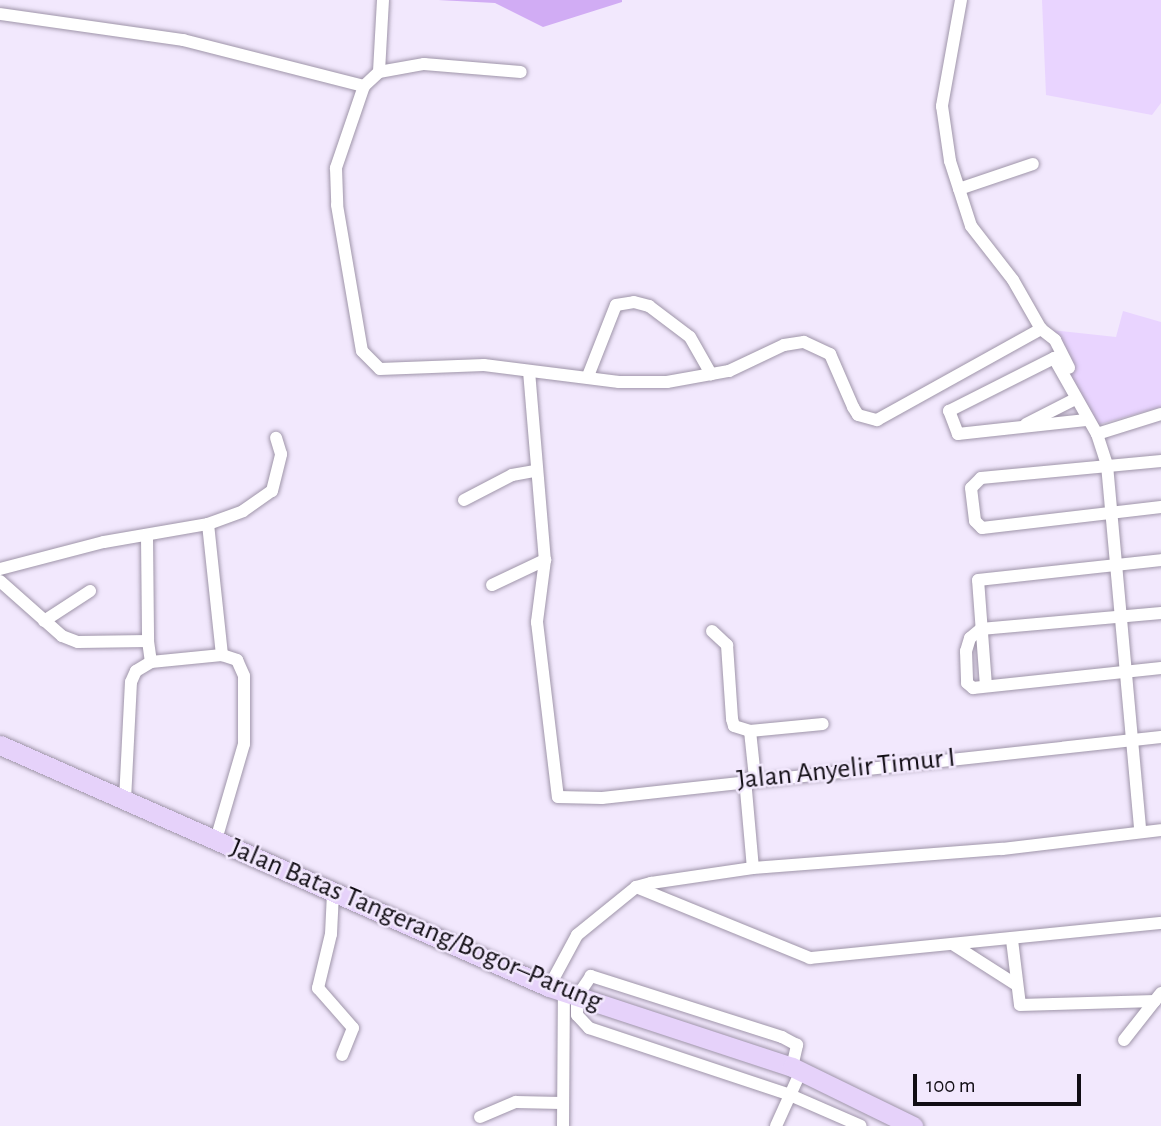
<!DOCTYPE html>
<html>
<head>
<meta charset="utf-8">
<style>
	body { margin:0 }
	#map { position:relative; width:1161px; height:1126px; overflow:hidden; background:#f2e8fd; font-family:"Alegreya Sans",sans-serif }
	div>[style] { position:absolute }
	.green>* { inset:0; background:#e9d4ff }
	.forest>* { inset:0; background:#d1acf4 }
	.roads { filter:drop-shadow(0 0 2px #9f95a9) drop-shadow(0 0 2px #9f95a9) }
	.minor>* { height:12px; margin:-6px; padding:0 6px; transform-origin:6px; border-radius:6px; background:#fff }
	.primary>* { height:19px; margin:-9.5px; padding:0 9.5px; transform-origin:9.5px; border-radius:9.5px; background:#e6d2fa }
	span { translate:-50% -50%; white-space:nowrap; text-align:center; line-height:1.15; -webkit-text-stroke:5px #f2e8fd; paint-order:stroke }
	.street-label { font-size:28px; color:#110d14 }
	.scale { position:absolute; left:913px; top:1074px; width:168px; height:32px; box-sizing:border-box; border:4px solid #110d14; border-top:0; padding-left:9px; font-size:21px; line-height:24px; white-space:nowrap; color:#110d14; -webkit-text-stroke:5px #f2e8fd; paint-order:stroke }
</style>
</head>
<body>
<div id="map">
	<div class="green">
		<i style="clip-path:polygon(1042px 0,1161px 0,1161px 103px,1152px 115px,1046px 95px)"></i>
		<i style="clip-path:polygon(1123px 311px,1161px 322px,1161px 407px,1093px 426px,1042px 329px,1116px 337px)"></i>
	</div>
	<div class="forest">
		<i style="clip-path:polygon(438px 0,622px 0,622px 2px,543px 27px,495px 3px)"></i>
	</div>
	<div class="roads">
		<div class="minor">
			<i style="left:383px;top:0;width:72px;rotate:93.2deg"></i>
			<i style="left:379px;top:72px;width:21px;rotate:137deg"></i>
			<i style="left:364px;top:86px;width:87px;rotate:108.9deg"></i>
			<i style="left:336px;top:168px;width:37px;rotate:88deg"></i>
			<i style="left:337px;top:205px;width:148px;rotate:80.3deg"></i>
			<i style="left:362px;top:351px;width:25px;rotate:45deg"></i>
			<i style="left:380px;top:369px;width:104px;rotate:-2.2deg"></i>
			<i style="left:484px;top:365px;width:136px;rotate:7.2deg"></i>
			<i style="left:619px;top:382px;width:48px"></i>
			<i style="left:667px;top:382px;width:63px;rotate:-10.1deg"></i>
			<i style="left:729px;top:371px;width:61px;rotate:-25.3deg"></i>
			<i style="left:784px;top:345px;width:20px;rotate:-9deg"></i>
			<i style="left:804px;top:342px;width:29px;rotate:25deg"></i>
			<i style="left:830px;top:354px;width:58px;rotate:66.5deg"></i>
			<i style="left:853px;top:407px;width:9px;rotate:58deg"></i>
			<i style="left:858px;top:415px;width:20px;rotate:15deg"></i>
			<i style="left:877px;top:420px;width:188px;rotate:-29deg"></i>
			<i style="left:961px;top:0;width:108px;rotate:100.2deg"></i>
			<i style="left:942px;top:106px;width:56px;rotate:81.7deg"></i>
			<i style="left:950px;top:161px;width:68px;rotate:72.1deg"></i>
			<i style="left:971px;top:226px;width:68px;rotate:52.1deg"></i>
			<i style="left:1013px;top:280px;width:56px;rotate:60.3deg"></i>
			<i style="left:1041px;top:329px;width:18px;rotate:38deg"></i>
			<i style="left:1055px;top:340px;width:31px;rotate:63deg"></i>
			<i style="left:0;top:14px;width:185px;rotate:8.1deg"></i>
			<i style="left:183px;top:40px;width:187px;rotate:14.3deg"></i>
			<i style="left:379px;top:72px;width:46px;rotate:-10.1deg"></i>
			<i style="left:424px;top:64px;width:97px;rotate:4.7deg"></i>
			<i style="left:959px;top:189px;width:78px;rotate:-18.7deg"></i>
			<i style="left:529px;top:371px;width:190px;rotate:85.2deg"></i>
			<i style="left:545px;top:560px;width:63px;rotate:97.4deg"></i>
			<i style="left:537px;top:622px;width:176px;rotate:83.2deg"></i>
			<i style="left:558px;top:797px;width:44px;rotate:1.3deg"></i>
			<i style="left:602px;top:798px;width:562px;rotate:-6.23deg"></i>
			<i style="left:588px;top:376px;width:76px;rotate:-68.5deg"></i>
			<i style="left:616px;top:305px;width:18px;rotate:-9deg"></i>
			<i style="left:634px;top:302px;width:16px;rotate:15deg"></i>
			<i style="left:649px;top:306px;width:51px;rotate:37.1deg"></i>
			<i style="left:690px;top:337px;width:43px;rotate:60.4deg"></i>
			<i style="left:1086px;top:420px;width:129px;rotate:173.8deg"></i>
			<i style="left:958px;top:434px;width:25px;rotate:-111deg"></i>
			<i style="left:949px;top:411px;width:118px;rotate:-26.8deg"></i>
			<i style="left:1054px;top:358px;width:87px;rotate:60.5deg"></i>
			<i style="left:1097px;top:434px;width:33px;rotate:72deg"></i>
			<i style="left:1107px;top:465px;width:367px;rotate:84.8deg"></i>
			<i style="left:1026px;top:424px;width:55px;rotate:-27deg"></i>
			<i style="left:1097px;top:434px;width:67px;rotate:-17.4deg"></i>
			<i style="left:1161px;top:461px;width:181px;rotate:174.6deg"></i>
			<i style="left:981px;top:478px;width:14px;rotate:135deg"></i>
			<i style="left:971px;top:488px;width:33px;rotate:83deg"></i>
			<i style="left:975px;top:521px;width:10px;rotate:45deg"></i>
			<i style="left:982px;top:528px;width:180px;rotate:-6.7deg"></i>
			<i style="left:464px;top:500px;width:54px;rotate:-27.5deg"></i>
			<i style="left:512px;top:475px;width:22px;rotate:-10deg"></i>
			<i style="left:208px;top:524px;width:132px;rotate:83.9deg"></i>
			<i style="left:147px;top:537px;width:104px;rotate:89.4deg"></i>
			<i style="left:0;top:569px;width:107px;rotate:-14.6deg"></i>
			<i style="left:104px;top:542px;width:106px;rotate:-9.8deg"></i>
			<i style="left:208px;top:524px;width:37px;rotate:-20deg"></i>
			<i style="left:243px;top:511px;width:35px;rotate:-35deg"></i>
			<i style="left:272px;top:491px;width:38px;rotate:-76deg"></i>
			<i style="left:281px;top:454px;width:17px;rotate:-107deg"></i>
			<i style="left:0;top:581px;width:83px;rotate:41.6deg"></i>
			<i style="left:62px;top:636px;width:17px;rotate:21deg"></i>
			<i style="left:78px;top:642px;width:70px;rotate:-0.8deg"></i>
			<i style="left:148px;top:641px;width:21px;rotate:82deg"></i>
			<i style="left:151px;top:662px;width:71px;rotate:-5.6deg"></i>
			<i style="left:222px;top:655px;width:16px;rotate:18deg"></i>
			<i style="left:237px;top:660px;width:17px;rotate:66deg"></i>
			<i style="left:244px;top:676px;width:68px;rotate:90deg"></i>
			<i style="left:244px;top:744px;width:100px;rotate:106.3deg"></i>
			<i style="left:492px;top:585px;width:59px;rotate:-25.3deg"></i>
			<i style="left:1161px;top:613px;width:181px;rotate:174.9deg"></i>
			<i style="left:981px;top:629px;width:14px;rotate:141deg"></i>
			<i style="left:970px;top:638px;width:14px;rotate:107deg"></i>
			<i style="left:966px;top:651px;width:32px;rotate:88deg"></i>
			<i style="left:967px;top:683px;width:8px;rotate:40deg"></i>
			<i style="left:973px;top:688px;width:189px;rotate:-6.1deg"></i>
			<i style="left:44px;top:621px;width:55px;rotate:-33.1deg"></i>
			<i style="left:712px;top:631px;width:21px;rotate:43deg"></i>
			<i style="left:727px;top:645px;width:74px;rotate:86.1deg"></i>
			<i style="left:732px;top:719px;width:7px;rotate:74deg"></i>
			<i style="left:734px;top:726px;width:17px;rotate:17deg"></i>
			<i style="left:750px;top:731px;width:47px;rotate:83.9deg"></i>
			<i style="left:986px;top:686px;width:106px;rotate:-94.3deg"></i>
			<i style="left:978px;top:580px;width:184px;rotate:-6.2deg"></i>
			<i style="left:750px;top:731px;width:73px;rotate:-5.5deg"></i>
			<i style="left:745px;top:779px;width:89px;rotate:84.9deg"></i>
			<i style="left:125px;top:800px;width:118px;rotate:-87.1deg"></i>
			<i style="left:131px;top:682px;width:12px;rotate:-66deg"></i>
			<i style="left:136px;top:671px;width:17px;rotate:-31deg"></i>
			<i style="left:636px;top:887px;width:188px;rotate:22.2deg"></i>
			<i style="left:810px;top:958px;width:353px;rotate:-5.7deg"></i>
			<i style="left:333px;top:893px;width:41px;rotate:92.8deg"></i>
			<i style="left:331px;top:934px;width:56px;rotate:103.5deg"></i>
			<i style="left:318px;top:988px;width:53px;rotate:48.8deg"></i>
			<i style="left:353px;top:1028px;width:29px;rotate:112deg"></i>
			<i style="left:1012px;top:940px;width:65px;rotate:83deg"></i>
			<i style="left:1020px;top:1005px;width:135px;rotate:-1.7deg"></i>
			<i style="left:954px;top:945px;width:72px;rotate:32.6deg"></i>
			<i style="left:549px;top:987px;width:59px;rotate:-61.7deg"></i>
			<i style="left:577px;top:935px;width:76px;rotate:-39.1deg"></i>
			<i style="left:636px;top:887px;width:16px;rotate:-15deg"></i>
			<i style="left:651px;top:883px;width:103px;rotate:-8.4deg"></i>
			<i style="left:753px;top:868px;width:250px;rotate:-4.4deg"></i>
			<i style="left:1002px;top:849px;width:160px;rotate:-6.8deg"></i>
			<i style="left:1124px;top:1040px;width:60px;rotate:-51.8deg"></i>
			<i style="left:792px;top:1067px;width:23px;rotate:-77deg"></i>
			<i style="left:797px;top:1045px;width:17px;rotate:-152deg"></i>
			<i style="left:782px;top:1037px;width:201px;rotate:-162.3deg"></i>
			<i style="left:591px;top:976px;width:25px;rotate:124deg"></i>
			<i style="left:577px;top:997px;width:18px;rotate:90deg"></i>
			<i style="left:577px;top:1015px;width:18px;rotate:47deg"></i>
			<i style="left:589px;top:1028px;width:212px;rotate:18.4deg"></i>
			<i style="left:790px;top:1095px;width:77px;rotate:23.6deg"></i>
			<i style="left:480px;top:1117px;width:39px;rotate:-23deg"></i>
			<i style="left:516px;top:1102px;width:45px;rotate:1.3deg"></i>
			<i style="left:563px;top:1126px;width:135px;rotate:-89.6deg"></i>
			<i style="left:776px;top:1126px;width:58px;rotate:-65.6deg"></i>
		</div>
		<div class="primary">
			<i style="left:0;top:745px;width:600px;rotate:23.79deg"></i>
			<i style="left:549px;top:987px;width:256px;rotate:18.2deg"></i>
			<i style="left:792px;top:1067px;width:135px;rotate:26deg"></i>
		</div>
	</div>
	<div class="street-label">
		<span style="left:846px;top:769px;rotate:-6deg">Jalan Anyelir Timur I</span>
		<span style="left:416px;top:925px;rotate:23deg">Jalan Batas Tangerang/Bogor–Parung</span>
	</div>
	<div class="scale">100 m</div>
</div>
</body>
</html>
